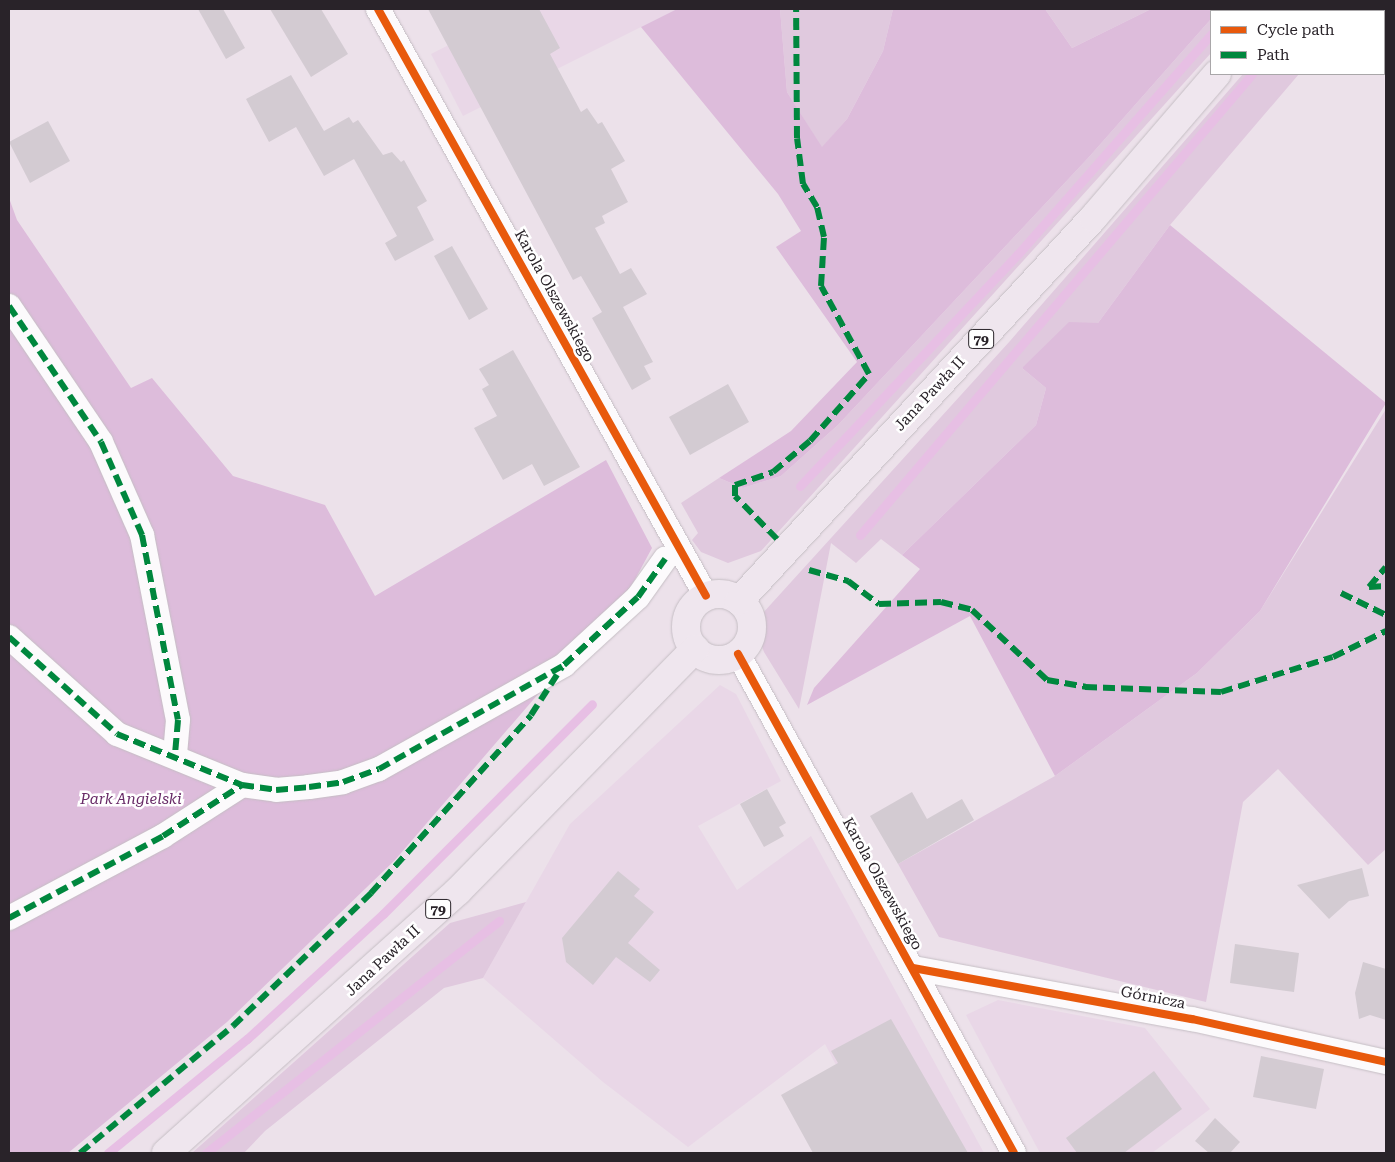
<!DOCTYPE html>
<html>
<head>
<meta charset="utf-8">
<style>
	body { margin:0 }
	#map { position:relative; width:1395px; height:1162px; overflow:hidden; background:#ece1ea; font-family:"Roboto Serif",serif }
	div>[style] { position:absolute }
	.built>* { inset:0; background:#e9d7e7 }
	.green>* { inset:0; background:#e0c9de }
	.forest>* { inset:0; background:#ddbcdb }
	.stream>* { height:9px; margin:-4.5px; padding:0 4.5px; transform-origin:4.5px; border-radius:4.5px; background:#e7bfe4 }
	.building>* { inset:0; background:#d3cbd2 }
	.roads { filter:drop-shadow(0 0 1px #c5bec4) drop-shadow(0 0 1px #c5bec4) }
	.street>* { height:24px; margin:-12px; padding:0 12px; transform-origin:12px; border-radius:12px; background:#fcfafc }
	.primary>* { height:28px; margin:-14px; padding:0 14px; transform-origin:14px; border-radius:14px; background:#efe6ee }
	.primary>.ring { margin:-14px; padding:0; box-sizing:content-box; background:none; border:28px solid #efe6ee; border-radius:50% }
	.quiet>* { height:6px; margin-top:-3px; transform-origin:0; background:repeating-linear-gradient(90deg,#00873e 0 12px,transparent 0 18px) }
	.cycleway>* { height:8px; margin:-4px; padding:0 4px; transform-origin:4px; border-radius:4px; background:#e8590c }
	span { translate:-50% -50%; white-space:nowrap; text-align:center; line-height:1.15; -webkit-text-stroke:5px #fff; paint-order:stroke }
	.shield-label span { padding:1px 4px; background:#fff; border:1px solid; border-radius:4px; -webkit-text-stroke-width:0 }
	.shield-label { font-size:14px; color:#292329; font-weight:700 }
	.street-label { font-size:15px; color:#292329 }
	.park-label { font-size:15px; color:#692c68; font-style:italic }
	.frame { position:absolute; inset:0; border:10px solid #292329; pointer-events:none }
	.legend { position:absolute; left:1210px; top:10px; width:175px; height:65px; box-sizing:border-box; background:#fff; border:1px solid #a9a7a9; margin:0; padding:6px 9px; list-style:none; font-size:15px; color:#292329 }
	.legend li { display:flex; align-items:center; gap:10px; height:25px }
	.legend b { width:25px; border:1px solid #a9a7a9 }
</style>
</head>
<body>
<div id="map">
	<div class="built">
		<i style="clip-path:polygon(520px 9px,677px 9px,463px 116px,431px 54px)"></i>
		<i style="clip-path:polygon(720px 685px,736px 694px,781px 781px,698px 826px,737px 890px,811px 836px,984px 1153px,882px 1153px,825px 1044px,688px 1147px,603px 1082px,483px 978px,570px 824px)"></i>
		<i style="clip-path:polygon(998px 1000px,1145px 1028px,1210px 1109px,1152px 1153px,1040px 1153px,966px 1015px)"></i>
	</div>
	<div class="green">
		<i style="clip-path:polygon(780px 9px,893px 9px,883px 51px,847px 119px,822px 148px,787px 92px)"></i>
		<i style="clip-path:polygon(1045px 9px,1151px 9px,1072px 48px)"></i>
		<i style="clip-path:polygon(1299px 9px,1355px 9px,1297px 11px)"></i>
		<i style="clip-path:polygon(1211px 19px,1211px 53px,761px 551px,728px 563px,701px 552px,692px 540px,698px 533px,681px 503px,719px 478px,743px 488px,781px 476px,838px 425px,1089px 157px)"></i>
		<i style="clip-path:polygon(1243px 74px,1299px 74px,1170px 225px,1098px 323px,1022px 368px,1046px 388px,1036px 425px,902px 555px,881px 539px,856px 563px,831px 543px,799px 709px,764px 652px,758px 636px,762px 614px,1010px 341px)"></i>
		<i style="clip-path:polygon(1386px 409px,1386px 849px,1368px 865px,1278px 769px,1243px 802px,1206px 1002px,939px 937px,898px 864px,1055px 776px,1197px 673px,1260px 611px)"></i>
		<i style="clip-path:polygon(526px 902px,483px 978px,444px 988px,265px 1131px,244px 1153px,192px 1153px,450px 923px)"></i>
	</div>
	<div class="forest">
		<i style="clip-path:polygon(677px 9px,780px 9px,787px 92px,822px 147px,847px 119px,883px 51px,893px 9px,1045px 9px,1072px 48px,1151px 9px,1221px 9px,1211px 11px,1211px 19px,1089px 157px,838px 425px,781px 476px,743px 488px,719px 478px,791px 431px,857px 362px,776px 247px,801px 231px,778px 194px,641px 27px)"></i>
		<i style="clip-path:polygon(9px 198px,17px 220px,131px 388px,152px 378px,233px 476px,325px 505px,375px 596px,606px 460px,652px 548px,632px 585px,395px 860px,227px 1022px,68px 1153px,9px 1153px)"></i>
		<i style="clip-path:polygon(1170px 225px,1386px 403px,1260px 611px,1197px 673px,1055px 776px,970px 616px,807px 705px,814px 688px,920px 569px,902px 555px,1036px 425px,1046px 388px,1022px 368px,1069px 322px,1098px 323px)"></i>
	</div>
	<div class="stream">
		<i style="left:1231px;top:11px;width:3px;rotate:-45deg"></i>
		<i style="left:1307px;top:11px;width:3px;rotate:-45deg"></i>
		<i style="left:800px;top:486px;width:318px;rotate:-46.8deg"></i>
		<i style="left:1018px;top:254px;width:293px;rotate:-48.7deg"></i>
		<i style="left:860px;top:535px;width:605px;rotate:-49.62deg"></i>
		<i style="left:108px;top:1153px;width:180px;rotate:-39.4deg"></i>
		<i style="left:247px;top:1039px;width:185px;rotate:-42.6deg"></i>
		<i style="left:383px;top:914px;width:296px;rotate:-45.1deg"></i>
		<i style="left:206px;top:1153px;width:374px;rotate:-38.4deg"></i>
	</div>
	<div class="building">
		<i style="clip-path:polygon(198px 9px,223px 9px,245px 48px,226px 59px)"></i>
		<i style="clip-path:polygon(270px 9px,321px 9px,348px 54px,311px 77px)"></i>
		<i style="clip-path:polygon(428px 9px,539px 9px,560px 48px,550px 54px,581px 112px,587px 108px,598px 124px,602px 122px,625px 161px,611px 169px,628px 202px,602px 216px,605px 223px,595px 228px,620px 274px,631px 268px,647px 294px,623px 307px,653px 362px,644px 366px,651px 379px,632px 390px,592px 318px,602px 312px,581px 276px,573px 280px)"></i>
		<i style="clip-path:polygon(291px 75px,324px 131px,349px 117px,353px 123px,358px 120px,383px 155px,392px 152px,401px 162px,404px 160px,427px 201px,417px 207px,434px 240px,395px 261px,385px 243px,397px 236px,354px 159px,324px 176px,296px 127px,269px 142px,246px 99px)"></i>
		<i style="clip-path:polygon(48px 121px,70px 161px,30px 183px,9px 142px)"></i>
		<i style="clip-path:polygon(452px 246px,488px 309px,469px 320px,434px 256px)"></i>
		<i style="clip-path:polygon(513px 350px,580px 467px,544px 486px,532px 464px,503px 480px,474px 428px,497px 416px,482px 389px,489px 385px,479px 369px)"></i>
		<i style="clip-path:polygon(728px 384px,749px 422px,690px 455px,669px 417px)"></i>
		<i style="clip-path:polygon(767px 789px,786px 823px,779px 827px,784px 836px,764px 847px,740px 804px)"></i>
		<i style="clip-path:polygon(912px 792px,927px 819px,962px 799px,974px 820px,898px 864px,870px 816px)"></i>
		<i style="clip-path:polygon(1362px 868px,1369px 896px,1349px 901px,1329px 919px,1297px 885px)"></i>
		<i style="clip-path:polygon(618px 871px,640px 889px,634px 896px,654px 912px,628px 943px,660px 970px,650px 982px,616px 957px,593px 985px,566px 962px,562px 938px)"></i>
		<i style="clip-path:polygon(1235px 944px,1299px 953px,1294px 992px,1230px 983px)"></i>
		<i style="clip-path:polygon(1363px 962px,1386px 969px,1386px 1020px,1370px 1015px,1359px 1019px,1355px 993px)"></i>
		<i style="clip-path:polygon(891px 1019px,968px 1153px,813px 1153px,781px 1095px,838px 1063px,831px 1051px)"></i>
		<i style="clip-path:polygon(1261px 1056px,1324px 1069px,1316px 1109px,1253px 1097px)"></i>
		<i style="clip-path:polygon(1154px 1071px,1182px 1109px,1124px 1153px,1077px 1153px,1066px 1138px)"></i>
		<i style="clip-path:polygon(1215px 1118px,1240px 1142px,1230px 1153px,1209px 1153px,1195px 1141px)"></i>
	</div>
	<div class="roads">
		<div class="street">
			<i style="left:378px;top:9px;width:672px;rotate:60.8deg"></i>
			<i style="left:9px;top:306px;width:164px;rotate:55.9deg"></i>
			<i style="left:101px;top:442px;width:102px;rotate:66.2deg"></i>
			<i style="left:142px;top:535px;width:188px;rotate:79deg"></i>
			<i style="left:178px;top:720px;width:37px;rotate:95deg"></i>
			<i style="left:9px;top:637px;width:145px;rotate:41.9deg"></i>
			<i style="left:117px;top:734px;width:135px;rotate:22.2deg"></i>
			<i style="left:242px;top:785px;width:34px;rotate:8deg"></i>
			<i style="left:276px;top:790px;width:33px;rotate:-5deg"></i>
			<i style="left:309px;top:787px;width:34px;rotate:-8deg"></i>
			<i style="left:343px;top:782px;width:38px;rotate:-20deg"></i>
			<i style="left:379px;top:769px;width:212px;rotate:-29.3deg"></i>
			<i style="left:564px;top:665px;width:100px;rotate:-42.6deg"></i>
			<i style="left:638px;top:597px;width:47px;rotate:-54.6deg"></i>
			<i style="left:738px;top:654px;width:570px;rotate:61.05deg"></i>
			<i style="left:9px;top:918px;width:174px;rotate:-28deg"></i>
			<i style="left:163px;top:836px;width:94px;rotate:-32.8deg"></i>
			<i style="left:913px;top:968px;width:284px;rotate:10.4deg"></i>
			<i style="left:1192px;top:1019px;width:199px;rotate:12.5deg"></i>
		</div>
		<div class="primary">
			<i style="left:1271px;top:11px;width:3px;rotate:-45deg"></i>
			<i class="ring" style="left:686px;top:594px;width:38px;height:38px"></i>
			<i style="left:739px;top:601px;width:522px;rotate:-47.25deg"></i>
			<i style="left:1093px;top:218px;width:190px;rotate:-49.3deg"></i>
			<i style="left:166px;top:1153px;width:392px;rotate:-41.9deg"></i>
			<i style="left:458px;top:891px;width:339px;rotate:-45.6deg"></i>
		</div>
	</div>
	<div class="quiet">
		<i style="left:9px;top:306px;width:164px;rotate:55.9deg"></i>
		<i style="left:101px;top:442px;width:102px;rotate:66.2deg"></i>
		<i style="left:142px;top:535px;width:188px;rotate:79deg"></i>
		<i style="left:178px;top:720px;width:37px;rotate:95deg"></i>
		<i style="left:777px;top:539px;width:60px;rotate:-134.3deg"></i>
		<i style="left:735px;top:496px;width:11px;rotate:-90deg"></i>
		<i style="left:735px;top:485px;width:40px;rotate:-18.9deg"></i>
		<i style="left:773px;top:472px;width:48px;rotate:-40deg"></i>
		<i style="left:810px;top:441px;width:89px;rotate:-48.6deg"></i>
		<i style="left:869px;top:374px;width:100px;rotate:-118.6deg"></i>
		<i style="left:821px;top:286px;width:49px;rotate:-86.5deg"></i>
		<i style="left:824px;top:237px;width:31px;rotate:-103deg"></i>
		<i style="left:817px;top:207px;width:27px;rotate:-121deg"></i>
		<i style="left:803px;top:184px;width:46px;rotate:-97.4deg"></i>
		<i style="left:797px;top:138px;width:129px;rotate:-90.4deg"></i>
		<i style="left:809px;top:570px;width:41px;rotate:15.8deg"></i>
		<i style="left:848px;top:581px;width:39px;rotate:37deg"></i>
		<i style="left:879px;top:604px;width:62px;rotate:-1.8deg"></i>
		<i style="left:941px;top:602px;width:32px;rotate:14deg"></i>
		<i style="left:972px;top:610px;width:103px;rotate:43deg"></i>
		<i style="left:1047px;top:680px;width:39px;rotate:10deg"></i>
		<i style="left:1085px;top:687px;width:136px;rotate:2.1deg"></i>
		<i style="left:1221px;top:692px;width:117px;rotate:-17.4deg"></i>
		<i style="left:1333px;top:657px;width:59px;rotate:-26.1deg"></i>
		<i style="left:1369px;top:587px;width:26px;rotate:-50deg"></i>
		<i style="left:1369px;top:587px;width:17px;rotate:-3deg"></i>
		<i style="left:1341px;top:593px;width:50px;rotate:26.1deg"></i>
		<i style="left:9px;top:637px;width:145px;rotate:41.9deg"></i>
		<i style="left:117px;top:734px;width:135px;rotate:22.2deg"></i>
		<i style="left:242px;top:785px;width:34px;rotate:8deg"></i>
		<i style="left:276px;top:790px;width:33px;rotate:-5deg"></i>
		<i style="left:309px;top:787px;width:34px;rotate:-8deg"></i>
		<i style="left:343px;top:782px;width:38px;rotate:-20deg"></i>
		<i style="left:379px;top:769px;width:212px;rotate:-29.3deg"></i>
		<i style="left:564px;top:665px;width:100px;rotate:-42.6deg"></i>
		<i style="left:638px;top:597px;width:47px;rotate:-54.6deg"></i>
		<i style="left:9px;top:918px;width:174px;rotate:-28deg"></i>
		<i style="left:163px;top:836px;width:94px;rotate:-32.8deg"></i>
		<i style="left:80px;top:1153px;width:199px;rotate:-39.7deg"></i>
		<i style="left:233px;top:1026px;width:192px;rotate:-43.9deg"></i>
		<i style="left:371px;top:893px;width:239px;rotate:-48deg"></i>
		<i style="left:531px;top:715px;width:57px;rotate:-57.1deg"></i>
	</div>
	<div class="cycleway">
		<i style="left:378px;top:9px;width:672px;rotate:60.8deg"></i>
		<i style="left:738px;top:654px;width:570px;rotate:61.05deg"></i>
		<i style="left:913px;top:968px;width:284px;rotate:10.4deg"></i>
		<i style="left:1192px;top:1019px;width:199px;rotate:12.5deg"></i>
	</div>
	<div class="shield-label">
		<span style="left:981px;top:339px">79</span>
		<span style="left:438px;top:909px">79</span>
	</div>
	<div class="street-label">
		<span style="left:554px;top:296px;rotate:61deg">Karola Olszewskiego</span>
		<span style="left:930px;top:394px;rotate:-47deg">Jana Pawła II</span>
		<span style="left:882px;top:884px;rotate:61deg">Karola Olszewskiego</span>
		<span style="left:383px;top:961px;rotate:-43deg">Jana Pawła II</span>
		<span style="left:1153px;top:998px;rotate:11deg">Górnicza</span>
	</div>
	<div class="park-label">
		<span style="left:131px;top:800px">Park Angielski</span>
	</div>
	<div class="frame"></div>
	<ul class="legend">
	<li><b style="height:6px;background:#e8590c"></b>Cycle path</li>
	<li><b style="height:6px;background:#00873e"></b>Path</li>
	</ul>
</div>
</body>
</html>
